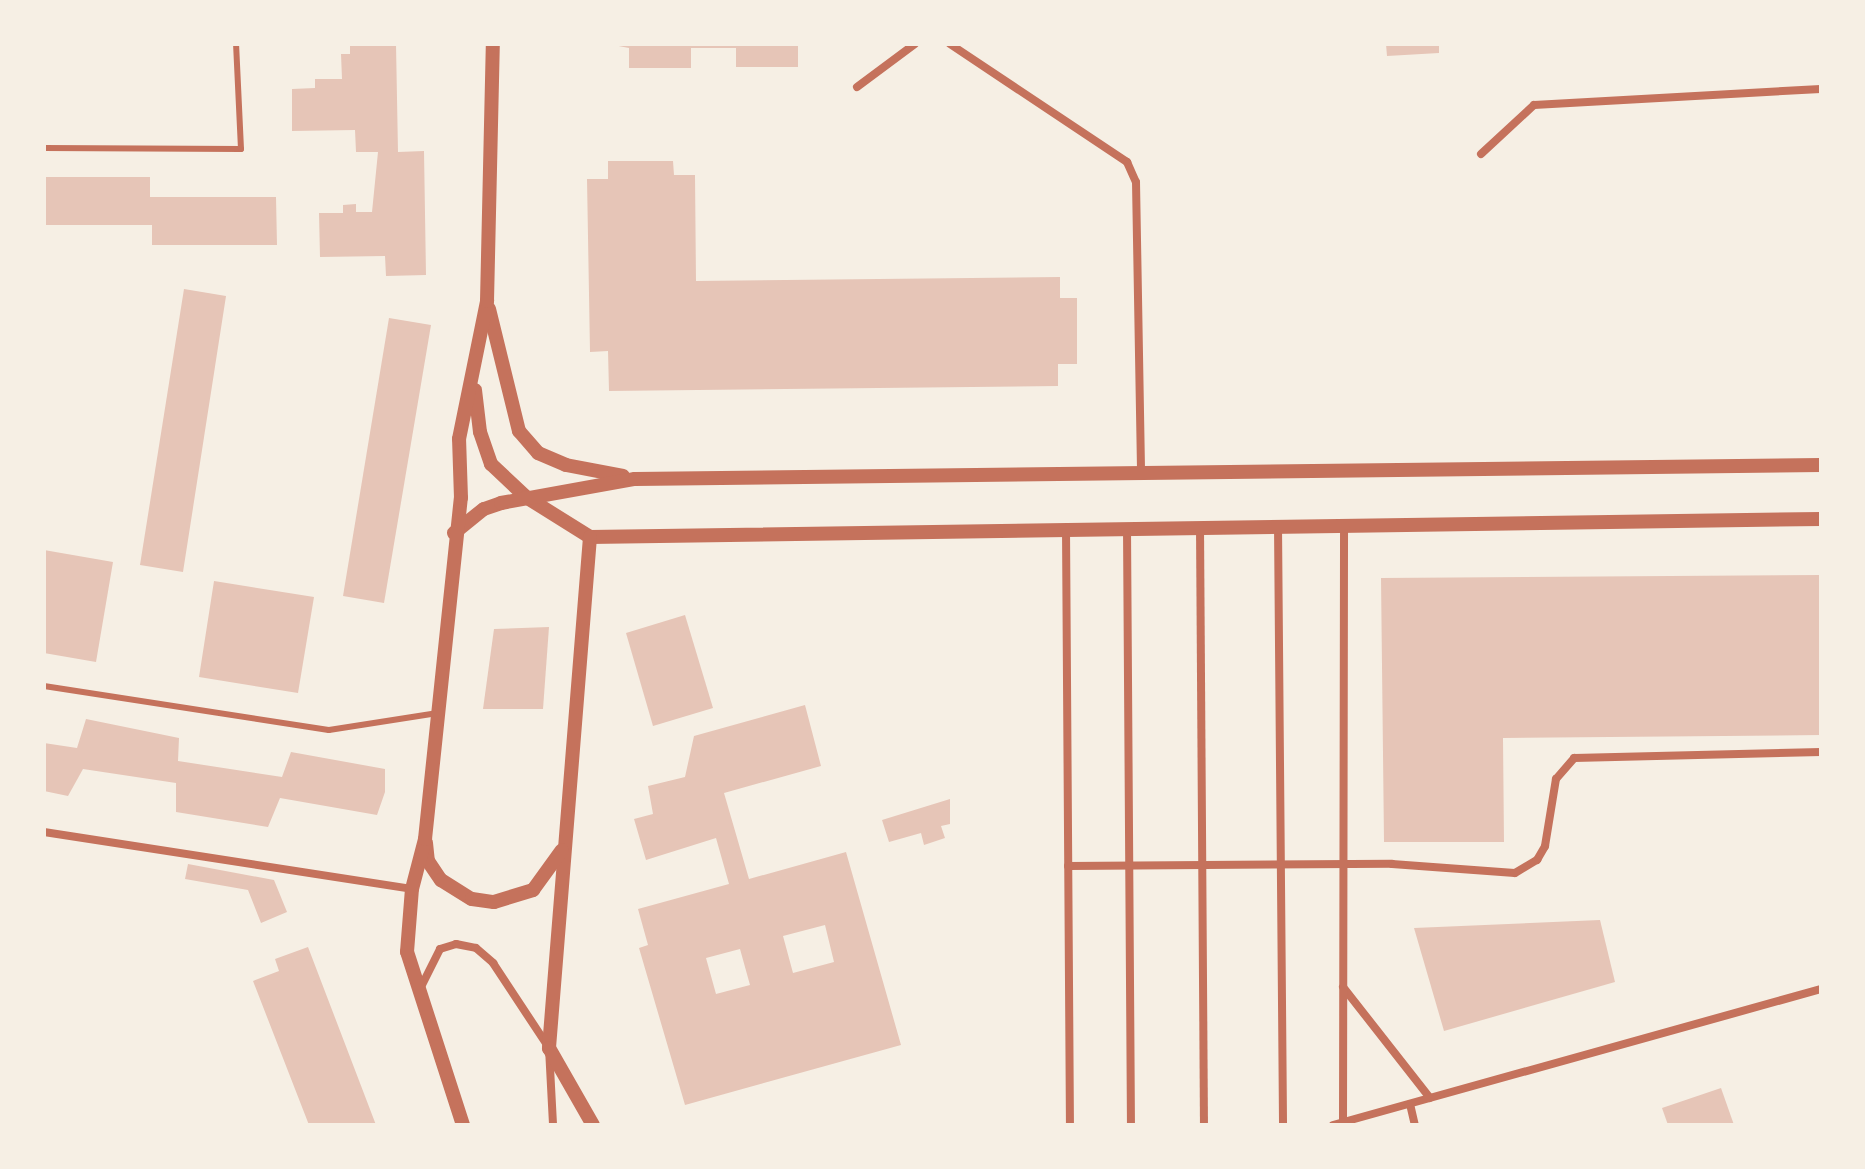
<!DOCTYPE html>
<html>
<head>
<meta charset="utf-8">
<style>
	body { margin:0 }
	#map { position:relative; width:1865px; height:1169px; overflow:hidden; background:#f6efe4; font-family:"Fira Sans Condensed",sans-serif }
	div>[style] { position:absolute }
	.building>* { inset:0; background:#e6c5b7 }
	.service>* { height:6px; margin:-3px; padding:0 3px; transform-origin:3px; border-radius:3px; background:#c5725c }
	.minor>* { height:8px; margin:-4px; padding:0 4px; transform-origin:4px; border-radius:4px; background:#c5725c }
	.tertiary>* { height:14px; margin:-7px; padding:0 7px; transform-origin:7px; border-radius:7px; background:#c5725c }
	span { translate:-50% -50%; white-space:nowrap; text-align:center; line-height:1.15; -webkit-text-stroke:7px #f6efe4; paint-order:stroke }
	.frame { position:absolute; inset:0; border:46px solid #f6efe4; pointer-events:none }
</style>
</head>
<body>
<div id="map">
	<div class="building">
		<i style="clip-path:polygon(350px 44px,396px 44px,398px 152px,424px 151px,426px 275px,386px 276px,385px 256px,320px 257px,319px 213px,343px 213px,343px 205px,356px 204px,356px 212px,372px 212px,378px 152px,356px 152px,355px 130px,292px 131px,292px 89px,315px 88px,315px 79px,342px 79px,341px 54px,350px 54px)"></i>
		<i style="clip-path:polygon(608px 44px,798px 44px,798px 67px,736px 67px,736px 48px,691px 48px,691px 68px,629px 68px,629px 48px)"></i>
		<i style="clip-path:polygon(1386px 44px,1439px 44px,1439px 53px,1387px 56px)"></i>
		<i style="clip-path:polygon(608px 161px,673px 161px,674px 175px,695px 175px,696px 281px,1060px 277px,1060px 298px,1077px 298px,1077px 364px,1058px 364px,1058px 386px,609px 391px,608px 351px,590px 352px,587px 179px,608px 179px)"></i>
		<i style="clip-path:polygon(44px 177px,150px 177px,150px 197px,276px 197px,277px 245px,152px 245px,152px 225px,44px 225px)"></i>
		<i style="clip-path:polygon(184px 289px,226px 296px,183px 572px,140px 565px)"></i>
		<i style="clip-path:polygon(389px 318px,431px 325px,384px 603px,343px 596px)"></i>
		<i style="clip-path:polygon(44px 550px,113px 562px,96px 662px,44px 653px)"></i>
		<i style="clip-path:polygon(1821px 575px,1821px 735px,1503px 738px,1504px 842px,1384px 842px,1381px 578px)"></i>
		<i style="clip-path:polygon(214px 581px,314px 597px,298px 693px,199px 677px)"></i>
		<i style="clip-path:polygon(685px 615px,713px 708px,653px 726px,626px 633px)"></i>
		<i style="clip-path:polygon(549px 627px,543px 709px,483px 709px,494px 629px)"></i>
		<i style="clip-path:polygon(evenodd,805px 705px,821px 766px,724px 793px,749px 879px,846px 852px,901px 1045px,685px 1105px,639px 948px,648px 945px,638px 909px,729px 884px,716px 838px,646px 860px,634px 819px,653px 814px,648px 786px,685px 777px,694px 736px,805px 705px,825px 925px,834px 962px,793px 973px,783px 936px,825px 925px,805px 705px,740px 949px,750px 985px,716px 994px,706px 958px,740px 949px)"></i>
		<i style="clip-path:polygon(86px 719px,179px 738px,178px 761px,282px 777px,291px 752px,385px 769px,385px 792px,377px 815px,280px 798px,268px 827px,176px 812px,176px 783px,83px 769px,68px 796px,44px 791px,44px 743px,77px 748px)"></i>
		<i style="clip-path:polygon(950px 799px,950px 824px,941px 826px,945px 838px,924px 845px,921px 833px,889px 842px,882px 820px)"></i>
		<i style="clip-path:polygon(188px 864px,274px 880px,287px 912px,261px 923px,248px 890px,185px 879px)"></i>
		<i style="clip-path:polygon(1600px 920px,1615px 982px,1444px 1031px,1414px 928px)"></i>
		<i style="clip-path:polygon(308px 947px,376px 1125px,309px 1125px,253px 981px,279px 971px,275px 959px)"></i>
		<i style="clip-path:polygon(1721px 1088px,1734px 1125px,1668px 1125px,1662px 1108px)"></i>
	</div>
	<div class="service">
		<i style="left:44px;top:148px;width:197px;rotate:0.3deg"></i>
		<i style="left:241px;top:149px;width:105px;rotate:-92.7deg"></i>
		<i style="left:44px;top:686px;width:288px;rotate:8.8deg"></i>
		<i style="left:329px;top:730px;width:110px;rotate:-8.9deg"></i>
	</div>
	<div class="minor">
		<i style="left:950px;top:44px;width:213px;rotate:33.7deg"></i>
		<i style="left:1127px;top:162px;width:22px;rotate:66deg"></i>
		<i style="left:1136px;top:182px;width:291px;rotate:89deg"></i>
		<i style="left:857px;top:87px;width:72px;rotate:-36.6deg"></i>
		<i style="left:1481px;top:154px;width:72px;rotate:-42.8deg"></i>
		<i style="left:1534px;top:105px;width:287px;rotate:-3.2deg"></i>
		<i style="left:1278px;top:525px;width:600px;rotate:89.52deg"></i>
		<i style="left:1200px;top:526px;width:599px;rotate:89.62deg"></i>
		<i style="left:1127px;top:528px;width:597px;rotate:89.62deg"></i>
		<i style="left:1066px;top:529px;width:596px;rotate:89.62deg"></i>
		<i style="left:44px;top:832px;width:372px;rotate:8.8deg"></i>
		<i style="left:1068px;top:866px;width:324px;rotate:-0.4deg"></i>
		<i style="left:1392px;top:864px;width:123px;rotate:4.2deg"></i>
		<i style="left:1515px;top:873px;width:26px;rotate:-31deg"></i>
		<i style="left:1537px;top:860px;width:16px;rotate:-60deg"></i>
		<i style="left:1545px;top:846px;width:68px;rotate:-80.7deg"></i>
		<i style="left:1556px;top:779px;width:28px;rotate:-49deg"></i>
		<i style="left:1574px;top:758px;width:247px;rotate:-1.4deg"></i>
		<i style="left:422px;top:985px;width:40px;rotate:-63.4deg"></i>
		<i style="left:440px;top:949px;width:17px;rotate:-17deg"></i>
		<i style="left:456px;top:944px;width:20px;rotate:11deg"></i>
		<i style="left:476px;top:948px;width:23px;rotate:41deg"></i>
		<i style="left:493px;top:963px;width:102px;rotate:56.6deg"></i>
		<i style="left:549px;top:1048px;width:77px;rotate:87deg"></i>
		<i style="left:1343px;top:987px;width:141px;rotate:51.9deg"></i>
		<i style="left:1410px;top:1104px;width:22px;rotate:77deg"></i>
		<i style="left:1343px;top:1122px;width:599px;rotate:-89.9deg"></i>
		<i style="left:1333px;top:1125px;width:507px;rotate:-15.57deg"></i>
	</div>
	<div class="tertiary">
		<i style="left:489px;top:309px;width:126px;rotate:76.2deg"></i>
		<i style="left:519px;top:431px;width:29px;rotate:49deg"></i>
		<i style="left:538px;top:453px;width:30px;rotate:23deg"></i>
		<i style="left:566px;top:465px;width:58px;rotate:10.9deg"></i>
		<i style="left:475px;top:390px;width:42px;rotate:83.2deg"></i>
		<i style="left:480px;top:432px;width:34px;rotate:71deg"></i>
		<i style="left:491px;top:464px;width:48px;rotate:43.3deg"></i>
		<i style="left:526px;top:497px;width:75px;rotate:32deg"></i>
		<i style="left:454px;top:533px;width:38px;rotate:-39deg"></i>
		<i style="left:484px;top:509px;width:18px;rotate:-19deg"></i>
		<i style="left:501px;top:503px;width:136px;rotate:-10.2deg"></i>
		<i style="left:635px;top:479px;width:1186px;rotate:-0.68deg"></i>
		<i style="left:590px;top:537px;width:1231px;rotate:-0.84deg"></i>
		<i style="left:590px;top:537px;width:513px;rotate:94.59deg"></i>
		<i style="left:549px;top:1048px;width:89px;rotate:60.3deg"></i>
		<i style="left:426px;top:843px;width:18px;rotate:84deg"></i>
		<i style="left:428px;top:861px;width:23px;rotate:56deg"></i>
		<i style="left:441px;top:880px;width:36px;rotate:32deg"></i>
		<i style="left:472px;top:899px;width:22px;rotate:8deg"></i>
		<i style="left:494px;top:902px;width:41px;rotate:-17.1deg"></i>
		<i style="left:533px;top:890px;width:49px;rotate:-54.1deg"></i>
		<i style="left:463px;top:1125px;width:182px;rotate:-107.9deg"></i>
		<i style="left:407px;top:952px;width:63px;rotate:-85.5deg"></i>
		<i style="left:412px;top:889px;width:52px;rotate:-75.4deg"></i>
		<i style="left:425px;top:839px;width:343px;rotate:-84deg"></i>
		<i style="left:461px;top:498px;width:59px;rotate:-91.9deg"></i>
		<i style="left:459px;top:439px;width:141px;rotate:-78.5deg"></i>
		<i style="left:487px;top:301px;width:257px;rotate:-88.7deg"></i>
	</div>
	<div class="frame"></div>
</div>
</body>
</html>
